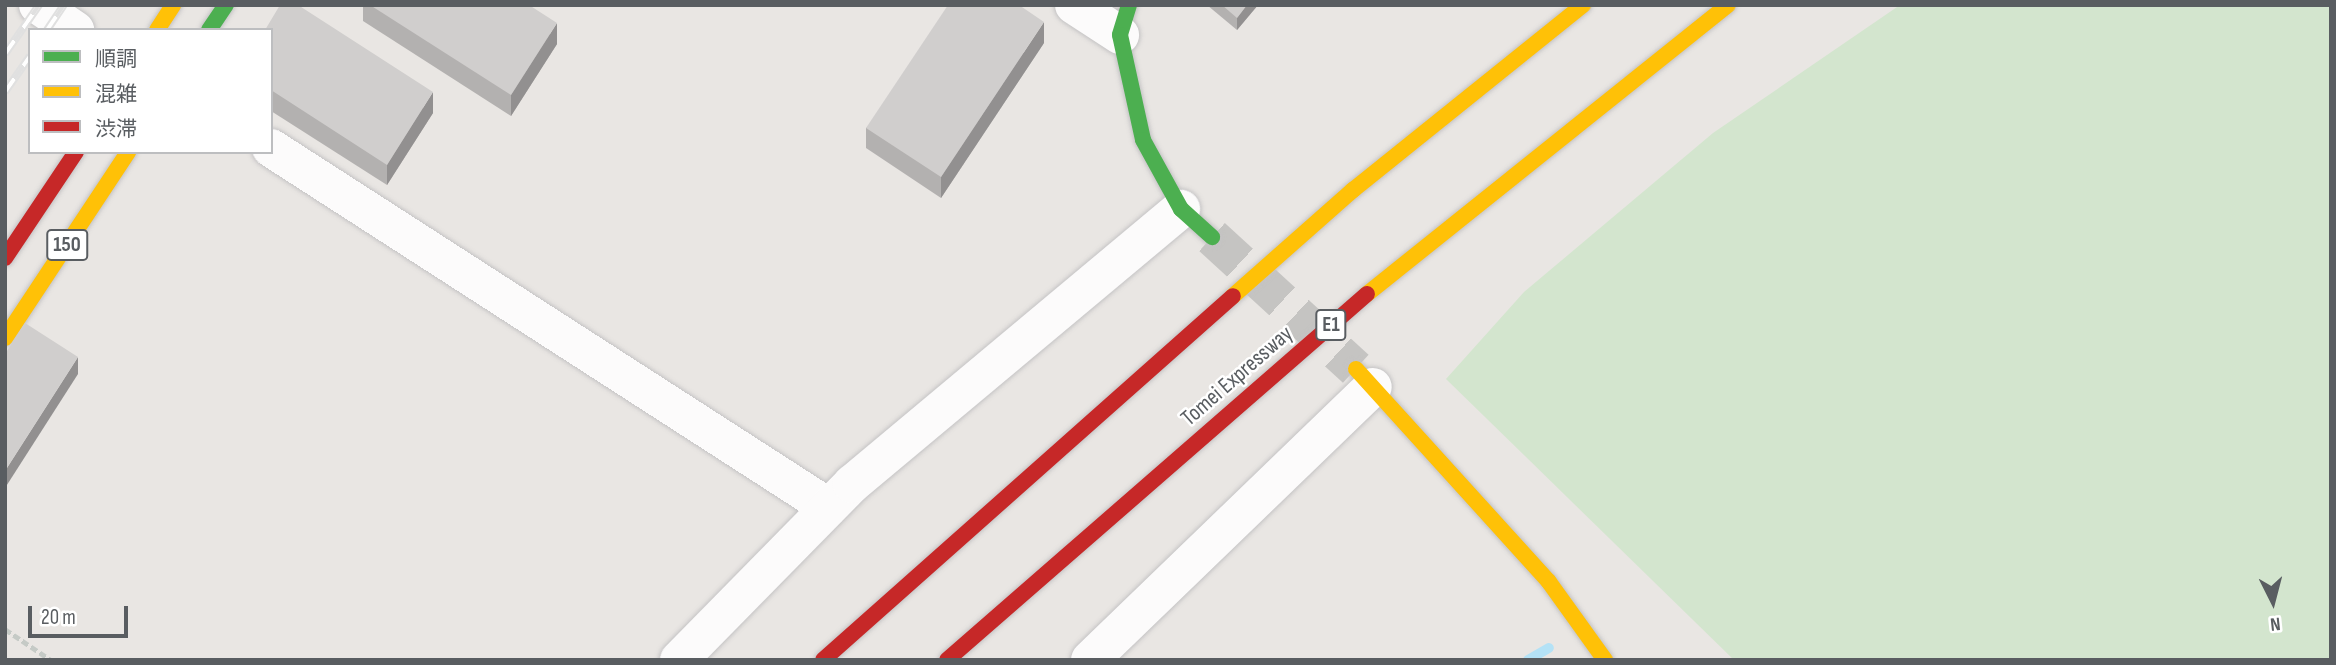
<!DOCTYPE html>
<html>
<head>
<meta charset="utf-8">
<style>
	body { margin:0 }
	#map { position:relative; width:2336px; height:665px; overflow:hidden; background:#e9e6e3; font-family:"Sofia Sans Condensed","Noto Sans JP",sans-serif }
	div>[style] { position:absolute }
	.green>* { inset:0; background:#d3e5ce }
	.stream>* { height:10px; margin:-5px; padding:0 5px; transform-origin:5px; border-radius:5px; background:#b4e2f6 }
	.secondary-tunnel>* { height:38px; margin-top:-19px; transform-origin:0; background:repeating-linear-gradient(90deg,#c5c4c2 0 38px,transparent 0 57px) }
	.path>* { height:4.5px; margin-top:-2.25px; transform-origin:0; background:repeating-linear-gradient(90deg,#c5cac6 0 7px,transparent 0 10.5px) }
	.roads { filter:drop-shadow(0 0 2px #c4c3c4) drop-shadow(0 0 2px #c4c3c4) }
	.street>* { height:38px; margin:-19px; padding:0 19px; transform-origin:19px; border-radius:19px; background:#fcfbfb }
	.fast>* { height:16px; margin:-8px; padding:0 8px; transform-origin:8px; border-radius:8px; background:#4caf50 }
	.slow>* { height:16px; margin:-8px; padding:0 8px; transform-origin:8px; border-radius:8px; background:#ffc107 }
	.jam>* { height:16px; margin:-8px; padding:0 8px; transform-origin:8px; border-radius:8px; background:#c62828 }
	.rail>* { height:8px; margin-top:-4px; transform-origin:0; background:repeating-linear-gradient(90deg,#fff 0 16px,#e0e0e0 0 32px); box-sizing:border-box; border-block:2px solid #e0e0e0 }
	.wall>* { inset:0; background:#b3b1b0 }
	.shaded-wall>* { inset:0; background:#929090 }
	.building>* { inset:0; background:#d0cecd }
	span { translate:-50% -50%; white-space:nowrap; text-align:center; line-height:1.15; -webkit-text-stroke:5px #fff; paint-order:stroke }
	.shield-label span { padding:2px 5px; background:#fff; border:2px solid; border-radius:5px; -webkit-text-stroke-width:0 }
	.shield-label { font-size:21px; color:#595d61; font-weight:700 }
	.street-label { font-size:23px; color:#595d61 }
	.frame { position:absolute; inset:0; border:7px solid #595d61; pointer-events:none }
	.legend { position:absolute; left:28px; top:28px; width:245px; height:126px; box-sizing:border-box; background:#fff; border:2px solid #bdbec0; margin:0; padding:9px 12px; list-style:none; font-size:21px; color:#595d61 }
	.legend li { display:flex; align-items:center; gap:14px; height:35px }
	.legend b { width:35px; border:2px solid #bdbec0 }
	.north { position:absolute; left:2238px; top:567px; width:70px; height:70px; -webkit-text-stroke:5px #fff; paint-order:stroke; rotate:174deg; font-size:19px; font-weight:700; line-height:28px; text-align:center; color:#595d61 }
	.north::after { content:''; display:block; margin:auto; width:24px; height:32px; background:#595d61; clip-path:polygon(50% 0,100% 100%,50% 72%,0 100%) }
	.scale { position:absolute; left:28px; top:606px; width:100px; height:32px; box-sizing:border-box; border:4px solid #595d61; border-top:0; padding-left:9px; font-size:21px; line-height:24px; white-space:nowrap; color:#595d61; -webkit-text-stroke:5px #fff; paint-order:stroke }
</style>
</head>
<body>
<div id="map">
	<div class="green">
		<i style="clip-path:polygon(1900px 5px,2331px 5px,2331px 660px,1734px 660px,1446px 379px,1524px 292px,1713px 133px)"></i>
	</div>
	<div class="stream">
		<i style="left:1528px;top:660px;width:24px;rotate:-30deg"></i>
	</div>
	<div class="secondary-tunnel">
		<i style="left:1212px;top:237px;width:195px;rotate:42.5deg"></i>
	</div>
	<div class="path">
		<i style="left:5px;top:629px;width:55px;rotate:34deg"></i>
	</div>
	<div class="roads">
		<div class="street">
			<i style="left:38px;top:5px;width:45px;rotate:34deg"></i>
			<i style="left:1074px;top:5px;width:55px;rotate:33.1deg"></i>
			<i style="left:271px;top:148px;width:663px;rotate:32.8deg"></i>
			<i style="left:679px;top:660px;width:247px;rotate:-45.5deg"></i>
			<i style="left:852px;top:484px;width:429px;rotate:-39.9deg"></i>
			<i style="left:1090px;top:660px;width:393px;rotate:-44deg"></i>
		</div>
		<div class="fast">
			<i style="left:1129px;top:5px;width:31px;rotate:107deg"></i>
			<i style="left:1120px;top:35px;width:107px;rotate:77.6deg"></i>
			<i style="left:1143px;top:140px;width:79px;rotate:61.2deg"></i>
			<i style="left:1181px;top:209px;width:42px;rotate:42.1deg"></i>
			<i style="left:209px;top:30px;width:30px;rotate:-56deg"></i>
		</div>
		<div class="slow">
			<i style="left:157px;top:30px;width:30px;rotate:-57deg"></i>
			<i style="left:1367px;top:294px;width:462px;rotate:-38.7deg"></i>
			<i style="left:1233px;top:296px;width:160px;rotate:-41.5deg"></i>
			<i style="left:1353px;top:190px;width:295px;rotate:-38.8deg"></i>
			<i style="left:5px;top:338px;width:223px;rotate:-56.5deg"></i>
			<i style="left:1356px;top:369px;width:287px;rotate:47.8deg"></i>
			<i style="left:1549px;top:582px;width:96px;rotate:54.3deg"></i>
		</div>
		<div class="jam">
			<i style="left:5px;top:258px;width:128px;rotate:-56.2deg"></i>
			<i style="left:823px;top:660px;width:548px;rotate:-41.6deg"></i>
			<i style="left:947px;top:660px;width:557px;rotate:-41.07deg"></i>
		</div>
	</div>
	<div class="rail">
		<i style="left:47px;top:30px;width:30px;rotate:-56deg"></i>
		<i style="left:5px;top:54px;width:60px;rotate:-55.2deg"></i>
		<i style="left:5px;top:92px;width:44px;rotate:-55.2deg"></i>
	</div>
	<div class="wall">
		<i style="clip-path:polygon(363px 5px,529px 5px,557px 44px,511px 116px,363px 21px)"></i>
		<i style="clip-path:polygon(1207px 5px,1258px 5px,1237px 30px)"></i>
		<i style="clip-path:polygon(271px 30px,433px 113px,387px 185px,271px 111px)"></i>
		<i style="clip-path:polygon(1044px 43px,941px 198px,866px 148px,866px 128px)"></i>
	</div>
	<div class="shaded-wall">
		<i style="clip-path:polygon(1247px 5px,1258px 5px,1237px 30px,1237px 18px)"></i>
		<i style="clip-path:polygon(1044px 22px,1044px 43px,941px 198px,941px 177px)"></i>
		<i style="clip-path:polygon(557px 23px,557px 44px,511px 116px,511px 95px)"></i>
		<i style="clip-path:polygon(433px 92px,433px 113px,387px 185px,387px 165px)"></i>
		<i style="clip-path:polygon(78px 357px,78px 374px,5px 488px,5px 471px)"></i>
	</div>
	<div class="building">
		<i style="clip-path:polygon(280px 5px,298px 5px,433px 92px,387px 165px,271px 90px,271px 30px,265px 30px)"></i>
		<i style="clip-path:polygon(370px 5px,529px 5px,557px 23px,511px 95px)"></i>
		<i style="clip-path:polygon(948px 5px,1019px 5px,1044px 22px,941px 177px,866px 128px)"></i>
		<i style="clip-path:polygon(1222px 5px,1247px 5px,1237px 18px)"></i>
		<i style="clip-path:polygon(25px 323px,78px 357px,5px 471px,5px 354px)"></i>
	</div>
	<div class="shield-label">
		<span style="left:67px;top:245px">150</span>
		<span style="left:1331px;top:325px">E1</span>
	</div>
	<div class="street-label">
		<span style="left:1237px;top:376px;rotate:-41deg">Tomei Expressway</span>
	</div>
	<div class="frame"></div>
	<ul class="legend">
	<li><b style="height:9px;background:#4caf50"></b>順調</li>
	<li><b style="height:9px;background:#ffc107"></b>混雑</li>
	<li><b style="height:9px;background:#c62828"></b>渋滞</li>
	</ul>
	<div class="north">N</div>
	<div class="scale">20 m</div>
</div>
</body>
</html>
